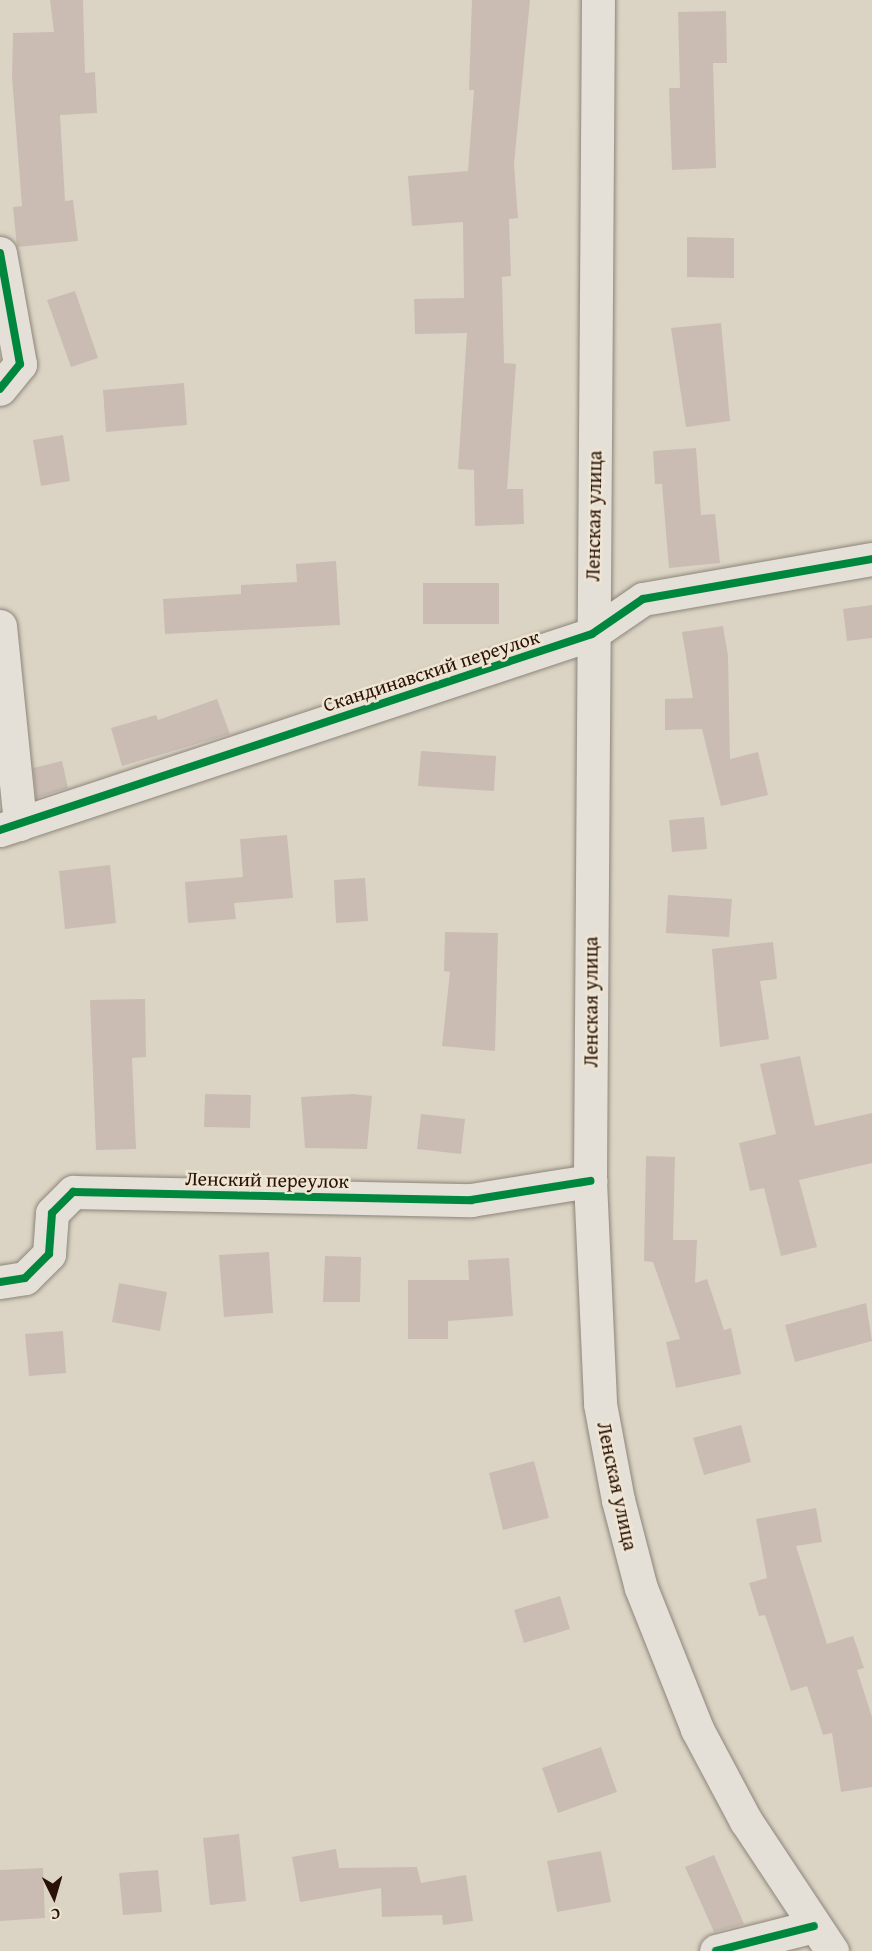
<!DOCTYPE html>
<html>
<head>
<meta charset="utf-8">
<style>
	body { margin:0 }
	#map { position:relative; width:872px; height:1951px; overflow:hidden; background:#dbd4c4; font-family:"Gentium Book Plus",serif }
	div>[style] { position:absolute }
	.building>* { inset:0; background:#cabcb2 }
	.roads { filter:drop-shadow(0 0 2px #8d857b) drop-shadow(0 0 2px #8d857b) }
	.minor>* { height:33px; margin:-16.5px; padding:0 16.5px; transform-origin:16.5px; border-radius:16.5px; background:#e4e0d8 }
	.secondary>* { height:33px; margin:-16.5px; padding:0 16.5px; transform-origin:16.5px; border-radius:16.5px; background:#e4e0d8 }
	.cycleway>* { height:8px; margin:-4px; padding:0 4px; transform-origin:4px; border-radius:4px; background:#00873e }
	span { translate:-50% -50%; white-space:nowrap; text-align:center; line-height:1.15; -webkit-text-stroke:5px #eee5d2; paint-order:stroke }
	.street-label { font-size:20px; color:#2a1107 }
	.north { position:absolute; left:24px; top:1867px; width:60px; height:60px; -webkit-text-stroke:4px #eee5d2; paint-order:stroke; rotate:175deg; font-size:16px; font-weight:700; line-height:24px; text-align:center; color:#2a1107 }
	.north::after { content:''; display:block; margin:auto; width:21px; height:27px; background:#2a1107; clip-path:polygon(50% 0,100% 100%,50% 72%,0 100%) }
</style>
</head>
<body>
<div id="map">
	<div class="building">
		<i style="clip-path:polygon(50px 0,83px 0,85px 73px,95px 72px,97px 113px,60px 115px,65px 201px,73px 200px,78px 241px,17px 247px,13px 207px,22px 206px,12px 77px,13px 33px,54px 32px)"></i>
		<i style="clip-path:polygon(472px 0,530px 0,514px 164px,518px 218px,509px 219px,511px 276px,502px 277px,504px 363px,516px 364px,507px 489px,523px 489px,524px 524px,475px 526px,474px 470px,458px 469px,467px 333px,415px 334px,414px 299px,464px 298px,463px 222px,412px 226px,408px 176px,468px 171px,474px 90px,469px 90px)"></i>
		<i style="clip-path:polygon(726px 11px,727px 63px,713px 63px,716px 168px,672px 170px,669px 88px,680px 88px,678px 12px)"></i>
		<i style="clip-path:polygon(687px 237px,734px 238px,734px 278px,687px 277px)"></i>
		<i style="clip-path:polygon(75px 291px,98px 358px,71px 367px,47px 300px)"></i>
		<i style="clip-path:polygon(721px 323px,730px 421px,686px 427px,671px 328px)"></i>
		<i style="clip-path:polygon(184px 383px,187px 425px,106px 432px,103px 390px)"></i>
		<i style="clip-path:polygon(63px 435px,70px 481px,41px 486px,33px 440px)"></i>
		<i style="clip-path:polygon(696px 448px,701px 515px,715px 514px,720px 563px,669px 568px,662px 484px,655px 484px,653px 451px)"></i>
		<i style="clip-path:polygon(336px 561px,340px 625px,165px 634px,163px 599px,241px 594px,241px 585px,297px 582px,296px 564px)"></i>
		<i style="clip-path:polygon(423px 583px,499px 583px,499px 624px,423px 624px)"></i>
		<i style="clip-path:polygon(872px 605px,872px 638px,847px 641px,843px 609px)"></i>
		<i style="clip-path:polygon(723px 626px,728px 656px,730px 759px,758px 752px,768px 795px,721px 806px,702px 729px,665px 730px,665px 699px,693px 698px,682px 632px)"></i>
		<i style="clip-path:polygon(217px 699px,230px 734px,122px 766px,111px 728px,156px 715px,158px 720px)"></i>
		<i style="clip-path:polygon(421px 751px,496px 756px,494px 791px,418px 786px)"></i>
		<i style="clip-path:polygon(62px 761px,68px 788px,36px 798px,33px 768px)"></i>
		<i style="clip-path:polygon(704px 817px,707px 849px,672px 852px,669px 820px)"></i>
		<i style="clip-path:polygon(287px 835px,293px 898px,234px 903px,236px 919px,188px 923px,185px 882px,243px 877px,240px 839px)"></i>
		<i style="clip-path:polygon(110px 865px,116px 923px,65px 929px,59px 871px)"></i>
		<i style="clip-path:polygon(365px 878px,368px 921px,336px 923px,334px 880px)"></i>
		<i style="clip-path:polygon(668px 895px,732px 899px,729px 937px,666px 933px)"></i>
		<i style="clip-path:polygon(445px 932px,498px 933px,495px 1051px,442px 1046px,450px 972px,444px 971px)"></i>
		<i style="clip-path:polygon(773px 942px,777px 979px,760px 981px,769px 1039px,720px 1047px,712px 949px)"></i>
		<i style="clip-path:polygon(145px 999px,146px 1057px,132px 1058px,136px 1149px,96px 1150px,90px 1000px)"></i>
		<i style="clip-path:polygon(800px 1056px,815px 1126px,872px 1113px,872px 1163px,799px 1180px,817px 1247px,781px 1256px,764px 1188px,750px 1191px,739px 1143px,776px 1134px,760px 1064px)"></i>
		<i style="clip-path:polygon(205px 1094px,251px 1095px,250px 1128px,204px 1127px)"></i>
		<i style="clip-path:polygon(353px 1094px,372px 1096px,367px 1149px,305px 1148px,301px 1097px)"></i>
		<i style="clip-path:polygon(421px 1114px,465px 1119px,461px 1154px,417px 1149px)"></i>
		<i style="clip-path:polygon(646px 1156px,675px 1157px,673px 1240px,697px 1240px,695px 1283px,707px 1279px,724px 1330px,731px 1328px,741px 1374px,676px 1388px,666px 1342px,680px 1339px,653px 1262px,644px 1261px)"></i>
		<i style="clip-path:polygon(269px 1252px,273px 1313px,224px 1317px,219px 1255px)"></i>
		<i style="clip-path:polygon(325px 1256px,361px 1257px,360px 1302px,323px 1302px)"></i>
		<i style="clip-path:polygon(509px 1258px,513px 1316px,448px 1321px,448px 1339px,408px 1339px,408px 1280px,469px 1280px,468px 1260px)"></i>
		<i style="clip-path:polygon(119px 1283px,167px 1292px,160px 1331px,112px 1322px)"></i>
		<i style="clip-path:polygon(866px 1303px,872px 1341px,795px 1362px,785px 1325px)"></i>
		<i style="clip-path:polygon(63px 1331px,66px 1373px,29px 1376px,25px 1334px)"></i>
		<i style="clip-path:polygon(741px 1425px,751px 1462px,704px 1475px,693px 1438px)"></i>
		<i style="clip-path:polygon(534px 1461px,549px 1518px,503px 1530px,489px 1473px)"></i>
		<i style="clip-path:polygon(816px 1508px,822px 1542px,796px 1546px,827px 1644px,853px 1636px,864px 1668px,857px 1670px,872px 1717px,872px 1787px,841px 1792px,832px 1733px,823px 1735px,807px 1686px,791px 1691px,765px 1615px,759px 1616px,749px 1583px,767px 1578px,756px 1519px)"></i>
		<i style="clip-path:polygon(560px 1596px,570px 1629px,524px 1643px,514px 1610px)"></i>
		<i style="clip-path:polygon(601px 1747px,617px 1792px,558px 1813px,542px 1768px)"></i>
		<i style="clip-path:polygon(239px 1834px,246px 1901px,210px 1905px,203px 1838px)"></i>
		<i style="clip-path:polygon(336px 1849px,339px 1868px,417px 1867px,421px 1883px,466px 1875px,473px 1921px,443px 1925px,442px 1915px,382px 1917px,381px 1888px,300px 1902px,292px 1857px)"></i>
		<i style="clip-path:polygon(601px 1851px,611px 1902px,557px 1912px,547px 1861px)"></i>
		<i style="clip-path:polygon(714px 1855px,744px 1924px,714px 1932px,685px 1867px)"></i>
		<i style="clip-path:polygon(43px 1868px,45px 1918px,0 1921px,0 1870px)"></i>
		<i style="clip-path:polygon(158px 1870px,162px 1912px,123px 1915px,119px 1873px)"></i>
	</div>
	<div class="roads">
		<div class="minor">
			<i style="left:0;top:253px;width:113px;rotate:79.8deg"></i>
			<i style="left:20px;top:364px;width:32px;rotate:129deg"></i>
			<i style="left:0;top:626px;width:199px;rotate:84.2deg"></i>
			<i style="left:0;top:830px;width:624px;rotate:-18.32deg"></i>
			<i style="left:592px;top:634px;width:62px;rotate:-34.5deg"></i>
			<i style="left:643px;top:599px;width:232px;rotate:-9.9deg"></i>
			<i style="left:0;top:1282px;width:25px;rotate:-9deg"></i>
			<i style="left:25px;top:1278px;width:34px;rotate:-45deg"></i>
			<i style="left:49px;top:1254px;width:41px;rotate:-85.8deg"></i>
			<i style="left:52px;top:1213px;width:30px;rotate:-45deg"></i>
			<i style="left:73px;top:1192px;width:398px;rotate:1.2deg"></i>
			<i style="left:471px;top:1200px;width:121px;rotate:-9.1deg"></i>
			<i style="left:716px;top:1951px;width:101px;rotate:-14.3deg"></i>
		</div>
		<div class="secondary">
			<i style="left:598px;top:0;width:1181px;rotate:90.39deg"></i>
			<i style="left:590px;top:1181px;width:223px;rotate:87.4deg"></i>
			<i style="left:600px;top:1404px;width:98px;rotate:79.4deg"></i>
			<i style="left:618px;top:1500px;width:91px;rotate:75.4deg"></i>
			<i style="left:641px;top:1588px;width:152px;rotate:68.3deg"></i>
			<i style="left:697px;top:1729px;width:104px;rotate:62deg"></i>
			<i style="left:746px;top:1821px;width:156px;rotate:56.5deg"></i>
		</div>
	</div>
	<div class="cycleway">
		<i style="left:0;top:253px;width:113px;rotate:79.8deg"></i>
		<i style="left:20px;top:364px;width:32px;rotate:129deg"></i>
		<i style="left:0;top:830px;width:624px;rotate:-18.32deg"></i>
		<i style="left:592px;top:634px;width:62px;rotate:-34.5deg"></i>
		<i style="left:643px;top:599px;width:232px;rotate:-9.9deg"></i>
		<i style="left:0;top:1282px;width:25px;rotate:-9deg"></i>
		<i style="left:25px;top:1278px;width:34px;rotate:-45deg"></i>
		<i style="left:49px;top:1254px;width:41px;rotate:-85.8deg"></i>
		<i style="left:52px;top:1213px;width:30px;rotate:-45deg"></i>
		<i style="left:73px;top:1192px;width:398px;rotate:1.2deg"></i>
		<i style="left:471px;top:1200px;width:121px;rotate:-9.1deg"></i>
		<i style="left:716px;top:1951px;width:101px;rotate:-14.3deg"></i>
	</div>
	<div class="street-label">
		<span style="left:593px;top:516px;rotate:-89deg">Ленская улица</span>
		<span style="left:431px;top:670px;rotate:-18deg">Скандинавский переулок</span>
		<span style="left:590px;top:1002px;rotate:-90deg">Ленская улица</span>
		<span style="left:267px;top:1179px;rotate:1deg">Ленский переулок</span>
		<span style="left:618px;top:1486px;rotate:78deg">Ленская улица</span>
	</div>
	<div class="north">С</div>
</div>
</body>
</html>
